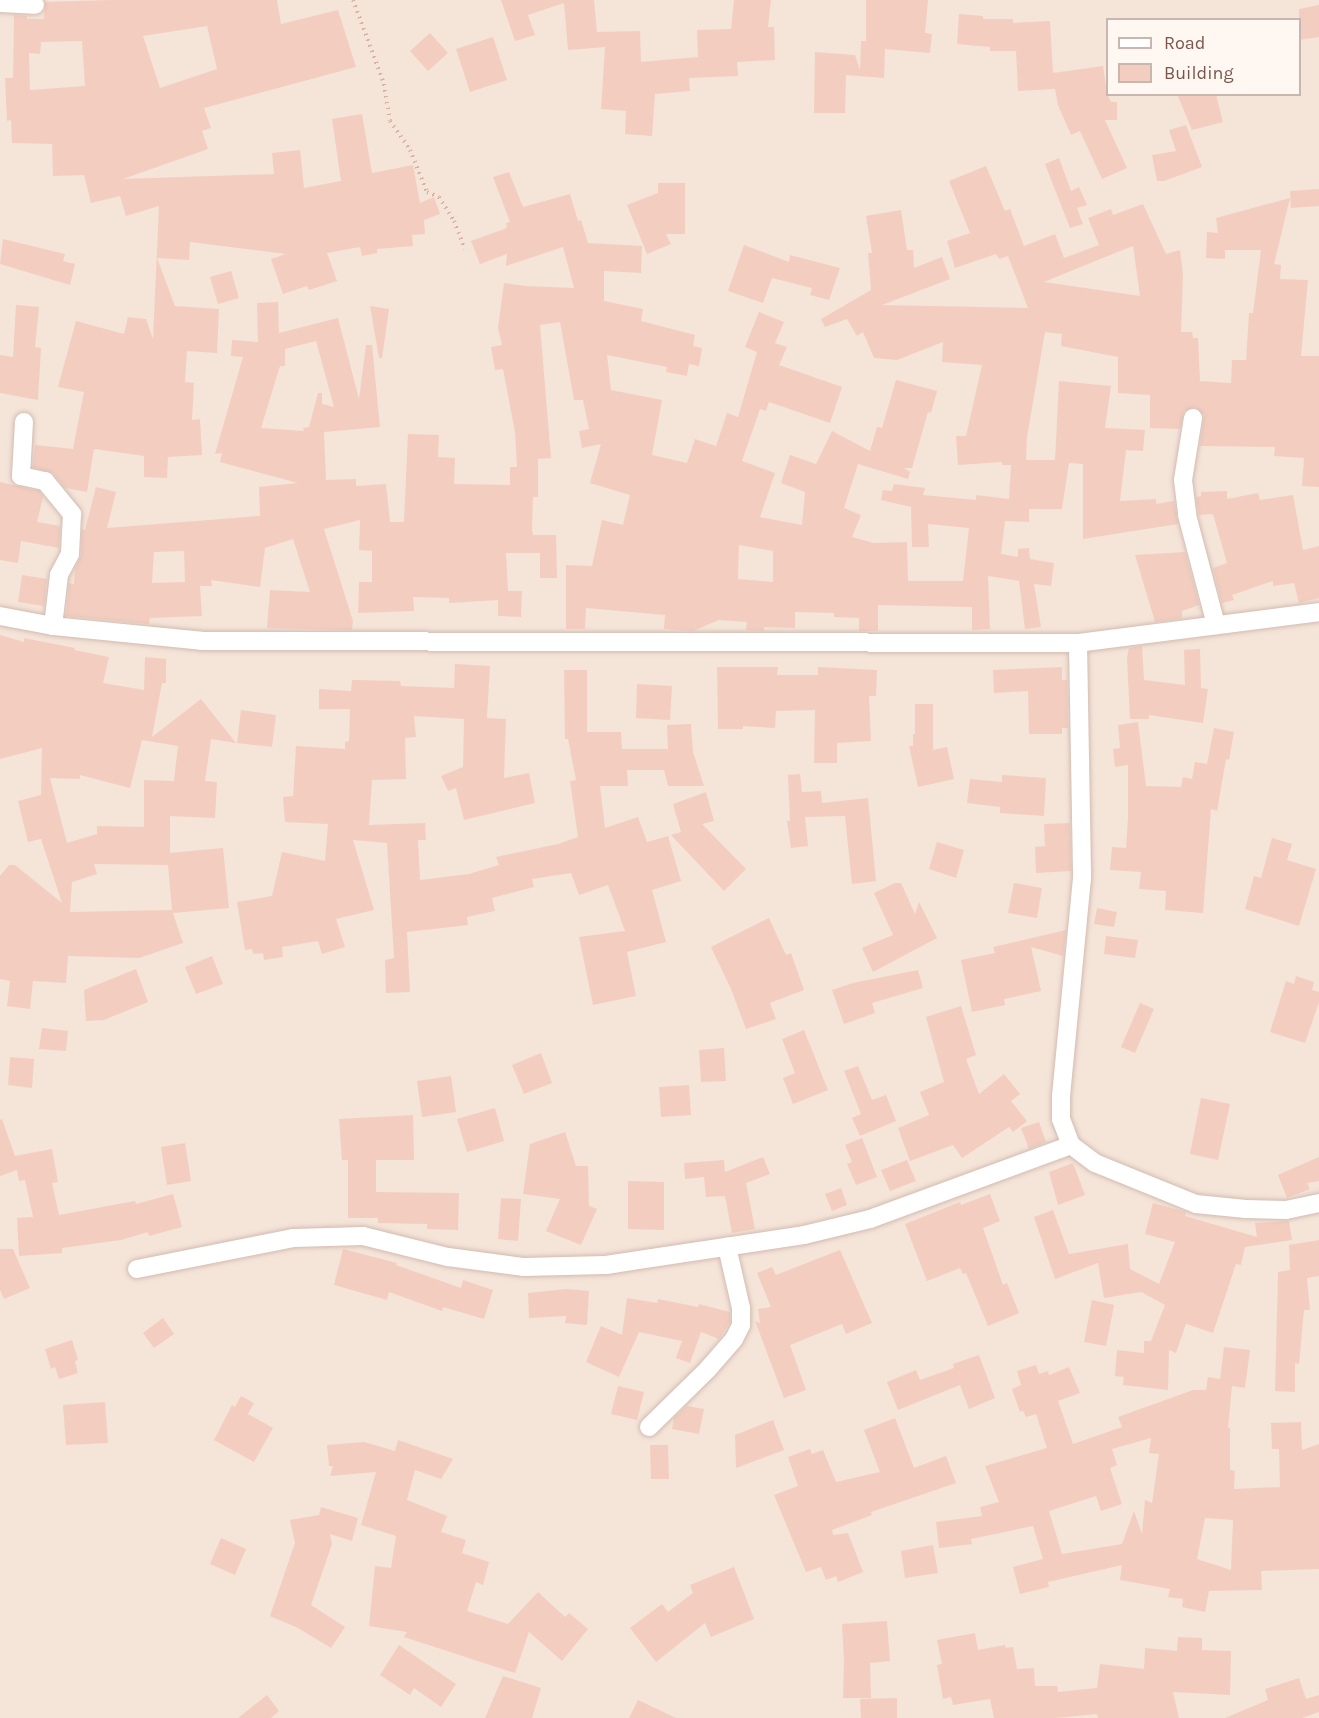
<!DOCTYPE html>
<html>
<head>
<meta charset="utf-8">
<style>
	body { margin:0 }
	#map { position:relative; width:1319px; height:1718px; overflow:hidden; background:#fdf3ea; font-family:Karla,sans-serif }
	div>[style] { position:absolute }
	.residential>* { inset:0; background:#f5e4d8 }
	.building>* { inset:0; background:#f3cec0 }
	.path>* { height:4px; margin-top:-2px; transform-origin:0; background:repeating-linear-gradient(90deg,#d9b0a3 0 1.5px,transparent 0 6px) }
	.roads { filter:drop-shadow(0 0 2px #d3bbb1) drop-shadow(0 0 2px #d3bbb1) }
	.street>* { height:18px; margin:-9px; padding:0 9px; transform-origin:9px; border-radius:9px; background:#fff }
	span { translate:-50% -50%; white-space:nowrap; text-align:center; line-height:1.15; -webkit-text-stroke:5px #fff7f1; paint-order:stroke }
	.legend { position:absolute; left:1106px; top:18px; width:195px; height:78px; box-sizing:border-box; background:#fff7f1; border:2px solid #c9b6af; margin:0; padding:8px 10px; list-style:none; font-size:18px; color:#79554c }
	.legend li { display:flex; align-items:center; gap:12px; height:30px }
	.legend b { width:30px; border:2px solid #c9b6af }
</style>
</head>
<body>
<div id="map">
	<div class="residential">
		<i style="clip-path:polygon(evenodd,0 0,1319px 0,1319px 1718px,0 1718px,0 0,1108px 20px,1300px 20px,1300px 94px,1108px 94px,1108px 20px)"></i>
	</div>
	<div class="building">
		<i style="clip-path:polygon(evenodd,111px 0,277px 0,281px 24px,338px 10px,356px 67px,204px 108px,211px 128px,202px 131px,208px 149px,123px 179px,274px 174px,272px 153px,300px 150px,304px 188px,341px 181px,332px 119px,362px 114px,372px 173px,413px 165px,420px 203px,434px 197px,440px 214px,424px 220px,425px 234px,412px 235px,413px 246px,377px 249px,377px 253px,362px 256px,360px 247px,327px 253px,337px 281px,309px 290px,307px 286px,283px 294px,271px 259px,286px 254px,190px 242px,189px 260px,157px 258px,175px 306px,219px 309px,217px 353px,187px 351px,185px 382px,194px 383px,192px 420px,200px 419px,202px 455px,168px 457px,167px 478px,144px 477px,144px 456px,94px 449px,87px 492px,65px 488px,53px 473px,33px 467px,35px 445px,73px 449px,84px 392px,58px 387px,76px 321px,124px 334px,128px 317px,146px 319px,153px 339px,159px 206px,126px 216px,120px 196px,91px 203px,84px 175px,53px 176px,52px 144px,12px 143px,11px 120px,7px 121px,5px 78px,13px 78px,14px 15px,27px 16px,27px 19px,44px 19px,45px 2px,111px 0,207px 26px,217px 69px,160px 88px,143px 36px,207px 26px,111px 0,82px 41px,85px 86px,30px 90px,29px 53px,40px 54px,41px 42px,82px 41px)"></i>
		<i style="clip-path:polygon(501px 0,564px 0,564px 2px,564px 0,594px 0,597px 32px,640px 31px,641px 62px,698px 57px,697px 30px,731px 29px,734px 0,771px 0,768px 27px,774px 27px,775px 60px,737px 62px,738px 76px,689px 78px,690px 91px,655px 94px,652px 136px,625px 134px,626px 111px,601px 109px,605px 47px,568px 50px,564px 3px,528px 15px,535px 35px,515px 41px)"></i>
		<i style="clip-path:polygon(866px 0,928px 0,925px 33px,932px 34px,930px 53px,885px 49px,884px 78px,846px 75px,845px 113px,814px 113px,815px 52px,855px 55px,860px 70px,861px 41px,866px 41px)"></i>
		<i style="clip-path:polygon(1319px 5px,1319px 37px,1299px 40px,1299px 9px)"></i>
		<i style="clip-path:polygon(959px 14px,983px 16px,983px 19px,1013px 19px,1013px 23px,1050px 21px,1053px 73px,1103px 66px,1107px 94px,1111px 102px,1117px 102px,1117px 120px,1105px 120px,1127px 168px,1102px 179px,1080px 131px,1071px 135px,1058px 105px,1055px 89px,1018px 91px,1016px 51px,990px 51px,990px 47px,957px 44px)"></i>
		<i style="clip-path:polygon(430px 33px,448px 53px,428px 71px,410px 51px)"></i>
		<i style="clip-path:polygon(493px 37px,507px 80px,470px 92px,456px 49px)"></i>
		<i style="clip-path:polygon(1177px 94px,1216px 94px,1223px 122px,1192px 130px)"></i>
		<i style="clip-path:polygon(1186px 125px,1202px 167px,1164px 181px,1157px 181px,1152px 155px,1176px 151px,1169px 130px)"></i>
		<i style="clip-path:polygon(1059px 158px,1071px 191px,1079px 187px,1087px 205px,1077px 208px,1083px 224px,1070px 228px,1045px 164px)"></i>
		<i style="clip-path:polygon(evenodd,986px 166px,1005px 211px,1010px 209px,1024px 246px,1055px 234px,1064px 258px,1099px 245px,1088px 218px,1111px 209px,1113px 215px,1143px 204px,1166px 254px,1180px 250px,1183px 275px,1181px 332px,1192px 332px,1193px 338px,1198px 338px,1200px 381px,1231px 383px,1232px 360px,1246px 360px,1249px 313px,1253px 313px,1261px 250px,1225px 250px,1225px 259px,1206px 258px,1207px 232px,1218px 233px,1216px 218px,1290px 198px,1274px 264px,1281px 265px,1280px 279px,1308px 280px,1301px 356px,1319px 356px,1319px 487px,1302px 486px,1304px 458px,1274px 456px,1275px 447px,1200px 446px,1204px 415px,1195px 407px,1184px 411px,1180px 429px,1150px 428px,1150px 395px,1118px 393px,1118px 357px,1061px 346px,1062px 334px,1045px 332px,1027px 437px,1026px 460px,1055px 460px,1059px 381px,1111px 386px,1105px 428px,1145px 430px,1143px 451px,1126px 450px,1120px 501px,1156px 499px,1156px 504px,1174px 501px,1178px 524px,1083px 539px,1083px 464px,1069px 463px,1062px 509px,1029px 509px,1029px 522px,1005px 521px,1001px 554px,1018px 557px,1018px 549px,1029px 548px,1030px 559px,1054px 563px,1051px 586px,1034px 584px,1041px 627px,1025px 629px,1019px 581px,988px 576px,990px 629px,972px 630px,972px 607px,878px 605px,878px 631px,859px 631px,859px 618px,834px 617px,834px 613px,795px 612px,795px 628px,764px 627px,764px 631px,746px 630px,747px 622px,719px 620px,693px 631px,664px 629px,665px 615px,586px 608px,585px 629px,566px 629px,566px 565px,592px 566px,602px 520px,623px 525px,630px 495px,590px 483px,601px 444px,582px 448px,579px 431px,589px 429px,583px 400px,574px 400px,560px 322px,540px 325px,551px 458px,538px 459px,538px 497px,533px 497px,532px 530px,533px 535px,556px 535px,557px 578px,540px 578px,540px 553px,506px 553px,508px 591px,522px 591px,521px 617px,498px 616px,498px 600px,449px 603px,449px 598px,413px 597px,414px 611px,358px 613px,359px 582px,372px 582px,372px 551px,359px 550px,360px 520px,324px 529px,353px 621px,352px 630px,267px 628px,270px 590px,310px 592px,293px 539px,265px 548px,260px 587px,211px 580px,212px 586px,200px 586px,202px 616px,150px 618px,149px 624px,66px 616px,69px 583px,74px 584px,75px 569px,81px 555px,82px 530px,85px 530px,96px 487px,116px 492px,107px 528px,260px 516px,259px 487px,298px 483px,220px 462px,222px 453px,215px 454px,243px 357px,231px 356px,232px 340px,258px 342px,257px 303px,278px 302px,279px 333px,338px 318px,359px 399px,366px 345px,372px 345px,380px 427px,324px 432px,326px 480px,356px 479px,356px 486px,386px 484px,390px 522px,404px 522px,408px 434px,439px 435px,438px 457px,455px 458px,454px 484px,510px 485px,510px 467px,517px 467px,515px 432px,503px 369px,495px 370px,491px 347px,502px 345px,498px 328px,504px 283px,525px 286px,574px 288px,563px 247px,506px 266px,507px 254px,480px 264px,471px 241px,507px 228px,506px 223px,510px 222px,493px 177px,509px 172px,523px 207px,570px 194px,578px 221px,581px 220px,588px 243px,642px 246px,641px 273px,604px 271px,604px 301px,643px 309px,641px 321px,695px 335px,693px 346px,702px 348px,699px 366px,689px 364px,687px 376px,666px 372px,667px 367px,607px 355px,611px 390px,662px 400px,652px 455px,687px 463px,695px 439px,716px 446px,727px 413px,738px 417px,757px 352px,745px 347px,759px 312px,784px 322px,775px 343px,787px 347px,779px 365px,842px 387px,830px 423px,769px 402px,766px 411px,760px 409px,742px 461px,775px 473px,760px 517px,802px 525px,805px 492px,781px 483px,790px 455px,816px 464px,832px 431px,870px 451px,877px 427px,882px 428px,896px 380px,937px 391px,931px 413px,928px 412px,912px 468px,904px 468px,910px 472px,908px 479px,858px 464px,844px 508px,861px 515px,852px 537px,874px 543px,907px 542px,908px 581px,963px 581px,969px 528px,928px 524px,929px 547px,912px 547px,911px 507px,881px 500px,883px 490px,892px 491px,894px 484px,925px 488px,923px 495px,976px 500px,976px 495px,1009px 499px,1011px 465px,1002px 465px,1002px 462px,958px 465px,956px 436px,966px 436px,982px 365px,942px 362px,943px 342px,897px 360px,874px 358px,863px 332px,857px 336px,847px 319px,825px 327px,821px 319px,871px 290px,868px 253px,872px 253px,866px 216px,901px 210px,907px 250px,913px 250px,914px 268px,942px 257px,950px 279px,882px 305px,1028px 308px,1008px 256px,999px 259px,996px 254px,955px 268px,947px 241px,970px 233px,949px 181px,986px 166px,1133px 246px,1140px 296px,1044px 282px,1115px 253px,1133px 246px,986px 166px,316px 341px,334px 407px,322px 404px,322px 393px,318px 393px,309px 427px,303px 428px,304px 431px,261px 428px,280px 366px,285px 366px,285px 349px,316px 341px,986px 166px,739px 545px,773px 551px,773px 582px,738px 579px,739px 545px,986px 166px,184px 551px,185px 582px,152px 583px,154px 552px,184px 551px)"></i>
		<i style="clip-path:polygon(658px 183px,685px 183px,685px 234px,666px 234px,671px 244px,647px 254px,627px 205px,658px 193px)"></i>
		<i style="clip-path:polygon(1319px 189px,1319px 206px,1291px 208px,1290px 191px)"></i>
		<i style="clip-path:polygon(3px 239px,65px 254px,63px 261px,75px 264px,70px 285px,0 264px)"></i>
		<i style="clip-path:polygon(744px 245px,789px 262px,790px 255px,840px 268px,829px 300px,810px 295px,812px 288px,772px 278px,763px 303px,728px 291px)"></i>
		<i style="clip-path:polygon(231px 271px,239px 298px,218px 304px,210px 277px)"></i>
		<i style="clip-path:polygon(16px 305px,39px 307px,35px 347px,41px 348px,38px 400px,0 393px,0 355px,13px 357px)"></i>
		<i style="clip-path:polygon(370px 306px,389px 309px,382px 358px,379px 358px)"></i>
		<i style="clip-path:polygon(0 482px,39px 491px,43px 497px,37px 522px,60px 526px,59px 548px,21px 541px,18px 563px,0 560px)"></i>
		<i style="clip-path:polygon(1227px 491px,1227px 499px,1258px 493px,1260px 500px,1293px 495px,1303px 550px,1319px 546px,1319px 598px,1299px 603px,1294px 583px,1273px 586px,1273px 581px,1232px 595px,1234px 600px,1222px 603px,1213px 568px,1227px 563px,1213px 514px,1199px 515px,1196px 497px,1201px 496px,1201px 492px)"></i>
		<i style="clip-path:polygon(1185px 552px,1199px 605px,1182px 611px,1182px 618px,1155px 622px,1135px 555px)"></i>
		<i style="clip-path:polygon(22px 575px,47px 579px,44px 606px,18px 602px)"></i>
		<i style="clip-path:polygon(evenodd,0 635px,24px 642px,24px 638px,75px 648px,74px 650px,109px 657px,103px 683px,144px 690px,145px 657px,166px 659px,166px 683px,162px 683px,152px 737px,201px 699px,236px 743px,211px 739px,205px 781px,217px 782px,215px 818px,170px 816px,170px 853px,223px 848px,229px 908px,173px 913px,183px 943px,139px 958px,68px 956px,66px 983px,33px 981px,30px 1009px,7px 1006px,10px 981px,0 979px,0 876px,9px 865px,15px 865px,62px 903px,41px 839px,28px 842px,18px 801px,41px 795px,42px 748px,0 759px,0 635px,142px 740px,178px 746px,174px 781px,144px 780px,144px 827px,97px 826px,97px 834px,67px 843px,50px 778px,80px 779px,80px 775px,130px 788px,142px 740px,0 635px,94px 864px,168px 865px,172px 910px,70px 912px,72px 882px,97px 874px,94px 864px)"></i>
		<i style="clip-path:polygon(1142px 646px,1144px 680px,1185px 685px,1184px 650px,1200px 649px,1201px 688px,1208px 689px,1203px 723px,1149px 715px,1149px 719px,1130px 719px,1127px 658px,1129px 648px)"></i>
		<i style="clip-path:polygon(455px 664px,490px 666px,487px 718px,506px 719px,504px 778px,529px 773px,535px 803px,464px 820px,456px 788px,448px 791px,441px 776px,463px 767px,464px 719px,414px 716px,416px 737px,405px 738px,406px 779px,372px 780px,369px 825px,425px 823px,426px 840px,418px 840px,420px 880px,469px 874px,499px 865px,496px 857px,558px 844px,578px 837px,570px 781px,576px 780px,568px 739px,565px 739px,564px 670px,587px 670px,587px 732px,621px 732px,622px 749px,668px 749px,667px 725px,691px 724px,693px 752px,704px 786px,668px 786px,664px 770px,627px 770px,628px 786px,600px 786px,605px 828px,638px 817px,647px 842px,668px 836px,681px 881px,652px 890px,666px 942px,627px 952px,636px 996px,593px 1005px,579px 937px,625px 931px,608px 885px,579px 895px,571px 873px,532px 879px,534px 887px,492px 898px,495px 911px,467px 917px,468px 925px,407px 932px,410px 992px,386px 993px,385px 960px,394px 958px,387px 843px,353px 840px,374px 910px,336px 919px,345px 947px,322px 954px,318px 941px,282px 947px,283px 957px,264px 960px,263px 953px,253px 954px,252px 949px,245px 950px,237px 902px,272px 896px,282px 852px,325px 861px,328px 824px,285px 822px,283px 797px,293px 796px,296px 746px,345px 749px,345px 742px,349px 741px,350px 709px,319px 709px,319px 689px,351px 691px,352px 680px,400px 681px,401px 686px,454px 688px)"></i>
		<i style="clip-path:polygon(717px 667px,778px 667px,777px 675px,818px 675px,818px 667px,877px 670px,876px 696px,869px 696px,871px 741px,837px 743px,837px 763px,814px 763px,815px 710px,776px 711px,775px 728px,743px 726px,743px 729px,718px 729px)"></i>
		<i style="clip-path:polygon(1062px 667px,1062px 680px,1067px 680px,1068px 728px,1062px 728px,1062px 734px,1029px 734px,1028px 691px,994px 693px,993px 670px)"></i>
		<i style="clip-path:polygon(637px 684px,672px 686px,670px 720px,636px 718px)"></i>
		<i style="clip-path:polygon(915px 704px,933px 704px,933px 750px,947px 747px,954px 779px,918px 787px,909px 746px,913px 746px,913px 734px,915px 734px)"></i>
		<i style="clip-path:polygon(241px 710px,276px 715px,272px 747px,237px 743px)"></i>
		<i style="clip-path:polygon(1138px 722px,1146px 786px,1181px 787px,1183px 777px,1192px 779px,1195px 762px,1207px 764px,1214px 728px,1234px 732px,1229px 760px,1226px 759px,1217px 811px,1211px 809px,1203px 913px,1165px 910px,1166px 891px,1139px 889px,1141px 872px,1110px 870px,1112px 847px,1126px 848px,1128px 817px,1128px 765px,1115px 767px,1113px 749px,1120px 748px,1118px 725px)"></i>
		<i style="clip-path:polygon(800px 774px,802px 792px,821px 791px,822px 803px,868px 798px,876px 881px,852px 884px,845px 816px,805px 817px,808px 846px,791px 848px,787px 821px,790px 821px,788px 775px)"></i>
		<i style="clip-path:polygon(1002px 775px,1046px 778px,1044px 816px,1000px 813px,1000px 807px,967px 803px,970px 779px,1002px 782px)"></i>
		<i style="clip-path:polygon(706px 792px,714px 821px,702px 824px,746px 869px,724px 891px,671px 835px,681px 832px,673px 804px)"></i>
		<i style="clip-path:polygon(1070px 823px,1071px 871px,1036px 873px,1035px 847px,1045px 846px,1044px 824px)"></i>
		<i style="clip-path:polygon(1272px 838px,1292px 844px,1287px 860px,1316px 869px,1299px 926px,1245px 909px,1254px 876px,1261px 878px)"></i>
		<i style="clip-path:polygon(937px 842px,964px 850px,956px 878px,929px 869px)"></i>
		<i style="clip-path:polygon(895px 883px,901px 883px,915px 914px,919px 902px,937px 938px,873px 972px,862px 948px,893px 935px,874px 893px)"></i>
		<i style="clip-path:polygon(1014px 883px,1042px 888px,1037px 918px,1008px 913px)"></i>
		<i style="clip-path:polygon(1097px 908px,1117px 912px,1114px 927px,1094px 924px)"></i>
		<i style="clip-path:polygon(769px 918px,786px 955px,791px 953px,804px 990px,770px 1003px,776px 1019px,746px 1029px,731px 989px,711px 947px)"></i>
		<i style="clip-path:polygon(1066px 930px,1063px 956px,1031px 947px,1041px 991px,1004px 999px,1005px 1005px,972px 1012px,961px 960px,995px 953px,993px 947px)"></i>
		<i style="clip-path:polygon(1106px 936px,1138px 940px,1135px 958px,1104px 954px)"></i>
		<i style="clip-path:polygon(212px 956px,223px 984px,196px 994px,185px 967px)"></i>
		<i style="clip-path:polygon(136px 969px,148px 1002px,104px 1020px,86px 1021px,84px 990px)"></i>
		<i style="clip-path:polygon(918px 970px,923px 988px,872px 1003px,875px 1013px,844px 1024px,832px 990px,853px 983px)"></i>
		<i style="clip-path:polygon(1296px 976px,1314px 982px,1312px 990px,1319px 992px,1319px 1002px,1305px 1043px,1270px 1032px,1286px 981px,1294px 984px)"></i>
		<i style="clip-path:polygon(1140px 1003px,1154px 1009px,1135px 1053px,1121px 1047px)"></i>
		<i style="clip-path:polygon(961px 1006px,976px 1055px,966px 1059px,979px 1094px,1004px 1074px,1020px 1094px,1011px 1101px,1027px 1121px,1013px 1132px,1009px 1127px,962px 1158px,953px 1145px,910px 1161px,898px 1128px,929px 1115px,920px 1092px,944px 1082px,926px 1017px)"></i>
		<i style="clip-path:polygon(42px 1028px,68px 1031px,66px 1051px,39px 1049px)"></i>
		<i style="clip-path:polygon(804px 1030px,828px 1090px,793px 1104px,783px 1078px,795px 1073px,782px 1039px)"></i>
		<i style="clip-path:polygon(724px 1048px,726px 1081px,701px 1082px,699px 1050px)"></i>
		<i style="clip-path:polygon(541px 1053px,552px 1083px,524px 1094px,512px 1065px)"></i>
		<i style="clip-path:polygon(10px 1057px,34px 1059px,32px 1088px,8px 1085px)"></i>
		<i style="clip-path:polygon(858px 1066px,872px 1100px,886px 1095px,896px 1121px,860px 1136px,852px 1118px,861px 1114px,844px 1071px)"></i>
		<i style="clip-path:polygon(451px 1076px,456px 1112px,422px 1117px,417px 1081px)"></i>
		<i style="clip-path:polygon(689px 1085px,691px 1115px,661px 1117px,659px 1087px)"></i>
		<i style="clip-path:polygon(1201px 1098px,1230px 1104px,1218px 1160px,1190px 1154px)"></i>
		<i style="clip-path:polygon(495px 1108px,504px 1141px,467px 1152px,457px 1119px)"></i>
		<i style="clip-path:polygon(413px 1115px,414px 1160px,376px 1160px,376px 1192px,459px 1193px,458px 1230px,427px 1229px,427px 1224px,378px 1223px,378px 1218px,348px 1218px,348px 1160px,342px 1160px,339px 1119px)"></i>
		<i style="clip-path:polygon(2px 1119px,15px 1156px,52px 1149px,58px 1182px,52px 1183px,59px 1215px,135px 1201px,136px 1204px,173px 1194px,182px 1227px,149px 1236px,148px 1232px,121px 1240px,62px 1248px,62px 1253px,19px 1256px,17px 1218px,33px 1217px,25px 1180px,19px 1181px,17px 1170px,0 1176px,0 1120px)"></i>
		<i style="clip-path:polygon(1039px 1122px,1046px 1142px,1029px 1149px,1021px 1128px)"></i>
		<i style="clip-path:polygon(565px 1132px,576px 1166px,588px 1166px,589px 1206px,597px 1209px,581px 1245px,546px 1231px,560px 1199px,523px 1194px,530px 1144px)"></i>
		<i style="clip-path:polygon(862px 1138px,877px 1177px,856px 1185px,847px 1164px,852px 1162px,845px 1145px)"></i>
		<i style="clip-path:polygon(185px 1143px,191px 1181px,167px 1185px,161px 1147px)"></i>
		<i style="clip-path:polygon(763px 1157px,770px 1174px,746px 1183px,755px 1229px,732px 1233px,725px 1196px,706px 1197px,704px 1177px,685px 1179px,684px 1163px,724px 1160px,725px 1172px)"></i>
		<i style="clip-path:polygon(1319px 1157px,1319px 1181px,1307px 1183px,1310px 1189px,1287px 1198px,1278px 1175px)"></i>
		<i style="clip-path:polygon(907px 1160px,916px 1181px,890px 1191px,881px 1170px)"></i>
		<i style="clip-path:polygon(1073px 1163px,1085px 1195px,1058px 1205px,1049px 1172px)"></i>
		<i style="clip-path:polygon(628px 1181px,664px 1182px,664px 1230px,628px 1229px)"></i>
		<i style="clip-path:polygon(841px 1188px,847px 1205px,832px 1211px,825px 1194px)"></i>
		<i style="clip-path:polygon(990px 1194px,1000px 1221px,983px 1228px,1003px 1285px,1007px 1283px,1019px 1313px,988px 1326px,966px 1273px,963px 1274px,960px 1268px,927px 1281px,905px 1224px,960px 1202px,961px 1205px)"></i>
		<i style="clip-path:polygon(501px 1198px,521px 1199px,518px 1241px,498px 1239px)"></i>
		<i style="clip-path:polygon(1153px 1203px,1186px 1212px,1185px 1216px,1257px 1237px,1255px 1223px,1289px 1221px,1292px 1240px,1245px 1247px,1241px 1265px,1236px 1264px,1213px 1333px,1186px 1324px,1176px 1353px,1169px 1350px,1168px 1390px,1123px 1385px,1124px 1377px,1115px 1376px,1117px 1350px,1144px 1353px,1144px 1341px,1151px 1341px,1165px 1305px,1141px 1292px,1104px 1298px,1098px 1263px,1055px 1279px,1034px 1217px,1053px 1210px,1069px 1254px,1128px 1244px,1130px 1269px,1159px 1284px,1175px 1242px,1145px 1234px)"></i>
		<i style="clip-path:polygon(1319px 1240px,1319px 1276px,1307px 1278px,1310px 1310px,1304px 1310px,1299px 1364px,1295px 1363px,1295px 1392px,1275px 1391px,1278px 1272px,1290px 1270px,1289px 1245px)"></i>
		<i style="clip-path:polygon(0 1249px,13px 1249px,30px 1288px,4px 1299px,0 1290px)"></i>
		<i style="clip-path:polygon(343px 1249px,397px 1263px,396px 1265px,461px 1288px,463px 1280px,493px 1290px,484px 1319px,443px 1307px,442px 1311px,389px 1292px,387px 1300px,334px 1285px)"></i>
		<i style="clip-path:polygon(840px 1250px,872px 1323px,846px 1334px,842px 1324px,790px 1345px,806px 1390px,784px 1398px,755px 1321px,760px 1323px,758px 1309px,771px 1307px,757px 1273px,772px 1267px,776px 1275px)"></i>
		<i style="clip-path:polygon(567px 1289px,589px 1291px,587px 1325px,565px 1323px,566px 1316px,529px 1318px,528px 1293px)"></i>
		<i style="clip-path:polygon(627px 1298px,657px 1303px,658px 1299px,698px 1307px,699px 1304px,730px 1312px,730px 1322px,719px 1339px,701px 1332px,690px 1363px,676px 1358px,682px 1341px,639px 1332px,619px 1377px,586px 1362px,601px 1326px,622px 1335px)"></i>
		<i style="clip-path:polygon(1092px 1300px,1114px 1305px,1106px 1346px,1084px 1342px)"></i>
		<i style="clip-path:polygon(163px 1318px,174px 1334px,154px 1348px,143px 1333px)"></i>
		<i style="clip-path:polygon(72px 1340px,78px 1360px,75px 1361px,78px 1373px,59px 1379px,55px 1367px,51px 1369px,45px 1349px)"></i>
		<i style="clip-path:polygon(evenodd,1224px 1347px,1250px 1350px,1245px 1388px,1232px 1386px,1228px 1428px,1230px 1428px,1230px 1470px,1235px 1471px,1234px 1489px,1280px 1487px,1279px 1449px,1272px 1449px,1271px 1423px,1301px 1422px,1302px 1450px,1319px 1444px,1319px 1569px,1261px 1571px,1262px 1590px,1209px 1591px,1205px 1612px,1182px 1607px,1183px 1599px,1168px 1597px,1170px 1589px,1120px 1580px,1122px 1565px,1048px 1582px,1049px 1587px,1020px 1594px,1013px 1567px,1043px 1559px,1033px 1526px,971px 1539px,972px 1544px,939px 1548px,936px 1522px,982px 1516px,980px 1507px,999px 1502px,985px 1466px,1047px 1448px,1036px 1414px,1026px 1417px,1023px 1411px,1020px 1412px,1012px 1389px,1021px 1385px,1017px 1371px,1036px 1365px,1039px 1374px,1048px 1371px,1049px 1375px,1069px 1367px,1080px 1393px,1058px 1401px,1073px 1444px,1122px 1427px,1118px 1417px,1193px 1390px,1206px 1390px,1208px 1377px,1220px 1379px,1224px 1347px,1151px 1438px,1149px 1453px,1159px 1454px,1152px 1503px,1145px 1500px,1142px 1534px,1134px 1511px,1122px 1544px,1062px 1554px,1049px 1511px,1096px 1496px,1101px 1511px,1122px 1504px,1110px 1468px,1117px 1465px,1112px 1449px,1151px 1438px,1224px 1347px,1205px 1518px,1233px 1520px,1231px 1570px,1197px 1559px,1205px 1518px)"></i>
		<i style="clip-path:polygon(979px 1355px,995px 1398px,969px 1409px,960px 1385px,898px 1410px,887px 1382px,916px 1370px,920px 1380px,954px 1368px,953px 1364px)"></i>
		<i style="clip-path:polygon(618px 1386px,644px 1392px,637px 1420px,611px 1414px)"></i>
		<i style="clip-path:polygon(241px 1396px,254px 1403px,248px 1414px,273px 1428px,254px 1462px,214px 1440px,232px 1405px,235px 1407px)"></i>
		<i style="clip-path:polygon(105px 1402px,108px 1443px,66px 1445px,63px 1405px)"></i>
		<i style="clip-path:polygon(687px 1406px,704px 1409px,699px 1434px,672px 1429px,674px 1418px)"></i>
		<i style="clip-path:polygon(895px 1418px,914px 1468px,946px 1456px,956px 1483px,871px 1512px,872px 1515px,832px 1530px,833px 1535px,848px 1533px,863px 1572px,838px 1582px,836px 1576px,826px 1580px,821px 1567px,806px 1572px,774px 1495px,798px 1486px,788px 1457px,810px 1449px,812px 1454px,823px 1450px,836px 1482px,880px 1472px,864px 1430px)"></i>
		<i style="clip-path:polygon(773px 1420px,784px 1450px,736px 1468px,735px 1435px)"></i>
		<i style="clip-path:polygon(398px 1440px,453px 1459px,441px 1479px,415px 1470px,407px 1500px,447px 1516px,441px 1532px,466px 1540px,462px 1553px,489px 1562px,483px 1585px,476px 1582px,467px 1611px,508px 1624px,538px 1592px,565px 1617px,569px 1613px,588px 1629px,562px 1661px,529px 1632px,515px 1673px,404px 1637px,407px 1632px,369px 1626px,375px 1566px,391px 1568px,396px 1536px,361px 1525px,376px 1472px,330px 1476px,333px 1466px,329px 1466px,327px 1445px,364px 1442px,395px 1451px)"></i>
		<i style="clip-path:polygon(650px 1445px,668px 1445px,669px 1479px,651px 1479px)"></i>
		<i style="clip-path:polygon(321px 1507px,358px 1518px,352px 1541px,330px 1534px,332px 1544px,311px 1605px,345px 1627px,331px 1648px,298px 1628px,270px 1616px,295px 1543px,290px 1520px,319px 1515px)"></i>
		<i style="clip-path:polygon(221px 1538px,246px 1549px,235px 1575px,210px 1564px)"></i>
		<i style="clip-path:polygon(933px 1545px,938px 1573px,905px 1578px,901px 1551px)"></i>
		<i style="clip-path:polygon(734px 1567px,754px 1619px,711px 1637px,705px 1623px,656px 1662px,630px 1628px,662px 1604px,668px 1612px,693px 1593px,690px 1585px)"></i>
		<i style="clip-path:polygon(887px 1621px,890px 1661px,870px 1663px,871px 1698px,843px 1698px,844px 1660px,842px 1624px)"></i>
		<i style="clip-path:polygon(975px 1633px,978px 1650px,1005px 1645px,1006px 1648px,1013px 1647px,1017px 1669px,1034px 1668px,1035px 1686px,1057px 1686px,1058px 1692px,1097px 1688px,1100px 1664px,1144px 1669px,1145px 1648px,1177px 1651px,1178px 1637px,1202px 1638px,1202px 1650px,1231px 1651px,1230px 1695px,1173px 1692px,1179px 1718px,1098px 1718px,1097px 1714px,1056px 1718px,994px 1718px,990px 1699px,953px 1705px,951px 1697px,943px 1699px,937px 1665px,942px 1664px,937px 1640px)"></i>
		<i style="clip-path:polygon(399px 1645px,456px 1684px,441px 1707px,414px 1688px,410px 1695px,380px 1675px)"></i>
		<i style="clip-path:polygon(503px 1676px,541px 1688px,532px 1718px,485px 1718px)"></i>
		<i style="clip-path:polygon(1299px 1678px,1306px 1699px,1319px 1695px,1319px 1712px,1302px 1718px,1225px 1718px,1268px 1700px,1265px 1689px)"></i>
		<i style="clip-path:polygon(267px 1695px,279px 1711px,271px 1718px,238px 1718px)"></i>
		<i style="clip-path:polygon(897px 1698px,897px 1718px,861px 1718px,860px 1699px)"></i>
		<i style="clip-path:polygon(638px 1700px,676px 1718px,629px 1718px)"></i>
	</div>
	<div class="path">
		<i style="left:353px;top:0;width:90px;rotate:69.7deg"></i>
		<i style="left:384px;top:84px;width:37px;rotate:81deg"></i>
		<i style="left:390px;top:121px;width:35px;rotate:55deg"></i>
		<i style="left:410px;top:150px;width:45px;rotate:68deg"></i>
		<i style="left:427px;top:192px;width:13px;rotate:23deg"></i>
		<i style="left:439px;top:197px;width:28px;rotate:58deg"></i>
		<i style="left:454px;top:221px;width:30px;rotate:69deg"></i>
	</div>
	<div class="roads">
		<div class="street">
			<i style="left:0;top:3px;width:35px;rotate:3deg"></i>
			<i style="left:1193px;top:418px;width:63px;rotate:99.2deg"></i>
			<i style="left:1183px;top:480px;width:35px;rotate:83deg"></i>
			<i style="left:1187px;top:515px;width:114px;rotate:75.2deg"></i>
			<i style="left:24px;top:422px;width:54px;rotate:93.2deg"></i>
			<i style="left:21px;top:476px;width:25px;rotate:12deg"></i>
			<i style="left:45px;top:481px;width:43px;rotate:50.7deg"></i>
			<i style="left:72px;top:514px;width:40px;rotate:92.9deg"></i>
			<i style="left:70px;top:554px;width:24px;rotate:118deg"></i>
			<i style="left:59px;top:575px;width:51px;rotate:96.7deg"></i>
			<i style="left:0;top:616px;width:54px;rotate:10.7deg"></i>
			<i style="left:53px;top:626px;width:150px;rotate:5.7deg"></i>
			<i style="left:202px;top:641px;width:876px;rotate:0.13deg"></i>
			<i style="left:1078px;top:643px;width:243px;rotate:-7.3deg"></i>
			<i style="left:1078px;top:643px;width:235px;rotate:89deg"></i>
			<i style="left:1082px;top:878px;width:220px;rotate:95.5deg"></i>
			<i style="left:1061px;top:1097px;width:22px;rotate:90deg"></i>
			<i style="left:1061px;top:1119px;width:28px;rotate:69deg"></i>
			<i style="left:1071px;top:1145px;width:30px;rotate:37deg"></i>
			<i style="left:1095px;top:1163px;width:109px;rotate:22.1deg"></i>
			<i style="left:1196px;top:1204px;width:50px;rotate:5.7deg"></i>
			<i style="left:1246px;top:1209px;width:40px;rotate:1.4deg"></i>
			<i style="left:1286px;top:1210px;width:34px;rotate:-12deg"></i>
			<i style="left:137px;top:1269px;width:160px;rotate:-11.2deg"></i>
			<i style="left:294px;top:1238px;width:69px;rotate:-1.7deg"></i>
			<i style="left:363px;top:1236px;width:88px;rotate:13.9deg"></i>
			<i style="left:448px;top:1257px;width:77px;rotate:7.5deg"></i>
			<i style="left:524px;top:1267px;width:82px;rotate:-1.4deg"></i>
			<i style="left:606px;top:1265px;width:200px;rotate:-8.6deg"></i>
			<i style="left:804px;top:1235px;width:68px;rotate:-13.6deg"></i>
			<i style="left:870px;top:1219px;width:214px;rotate:-20.2deg"></i>
			<i style="left:649px;top:1427px;width:83px;rotate:-44.5deg"></i>
			<i style="left:708px;top:1369px;width:40px;rotate:-49deg"></i>
			<i style="left:734px;top:1339px;width:16px;rotate:-63deg"></i>
			<i style="left:741px;top:1325px;width:17px;rotate:-90deg"></i>
			<i style="left:741px;top:1308px;width:63px;rotate:-102.9deg"></i>
		</div>
	</div>
	<ul class="legend">
	<li><b style="height:8px;background:#fff"></b>Road</li>
	<li><b style="height:16px;background:#f3cec0"></b>Building</li>
	</ul>
</div>
</body>
</html>
